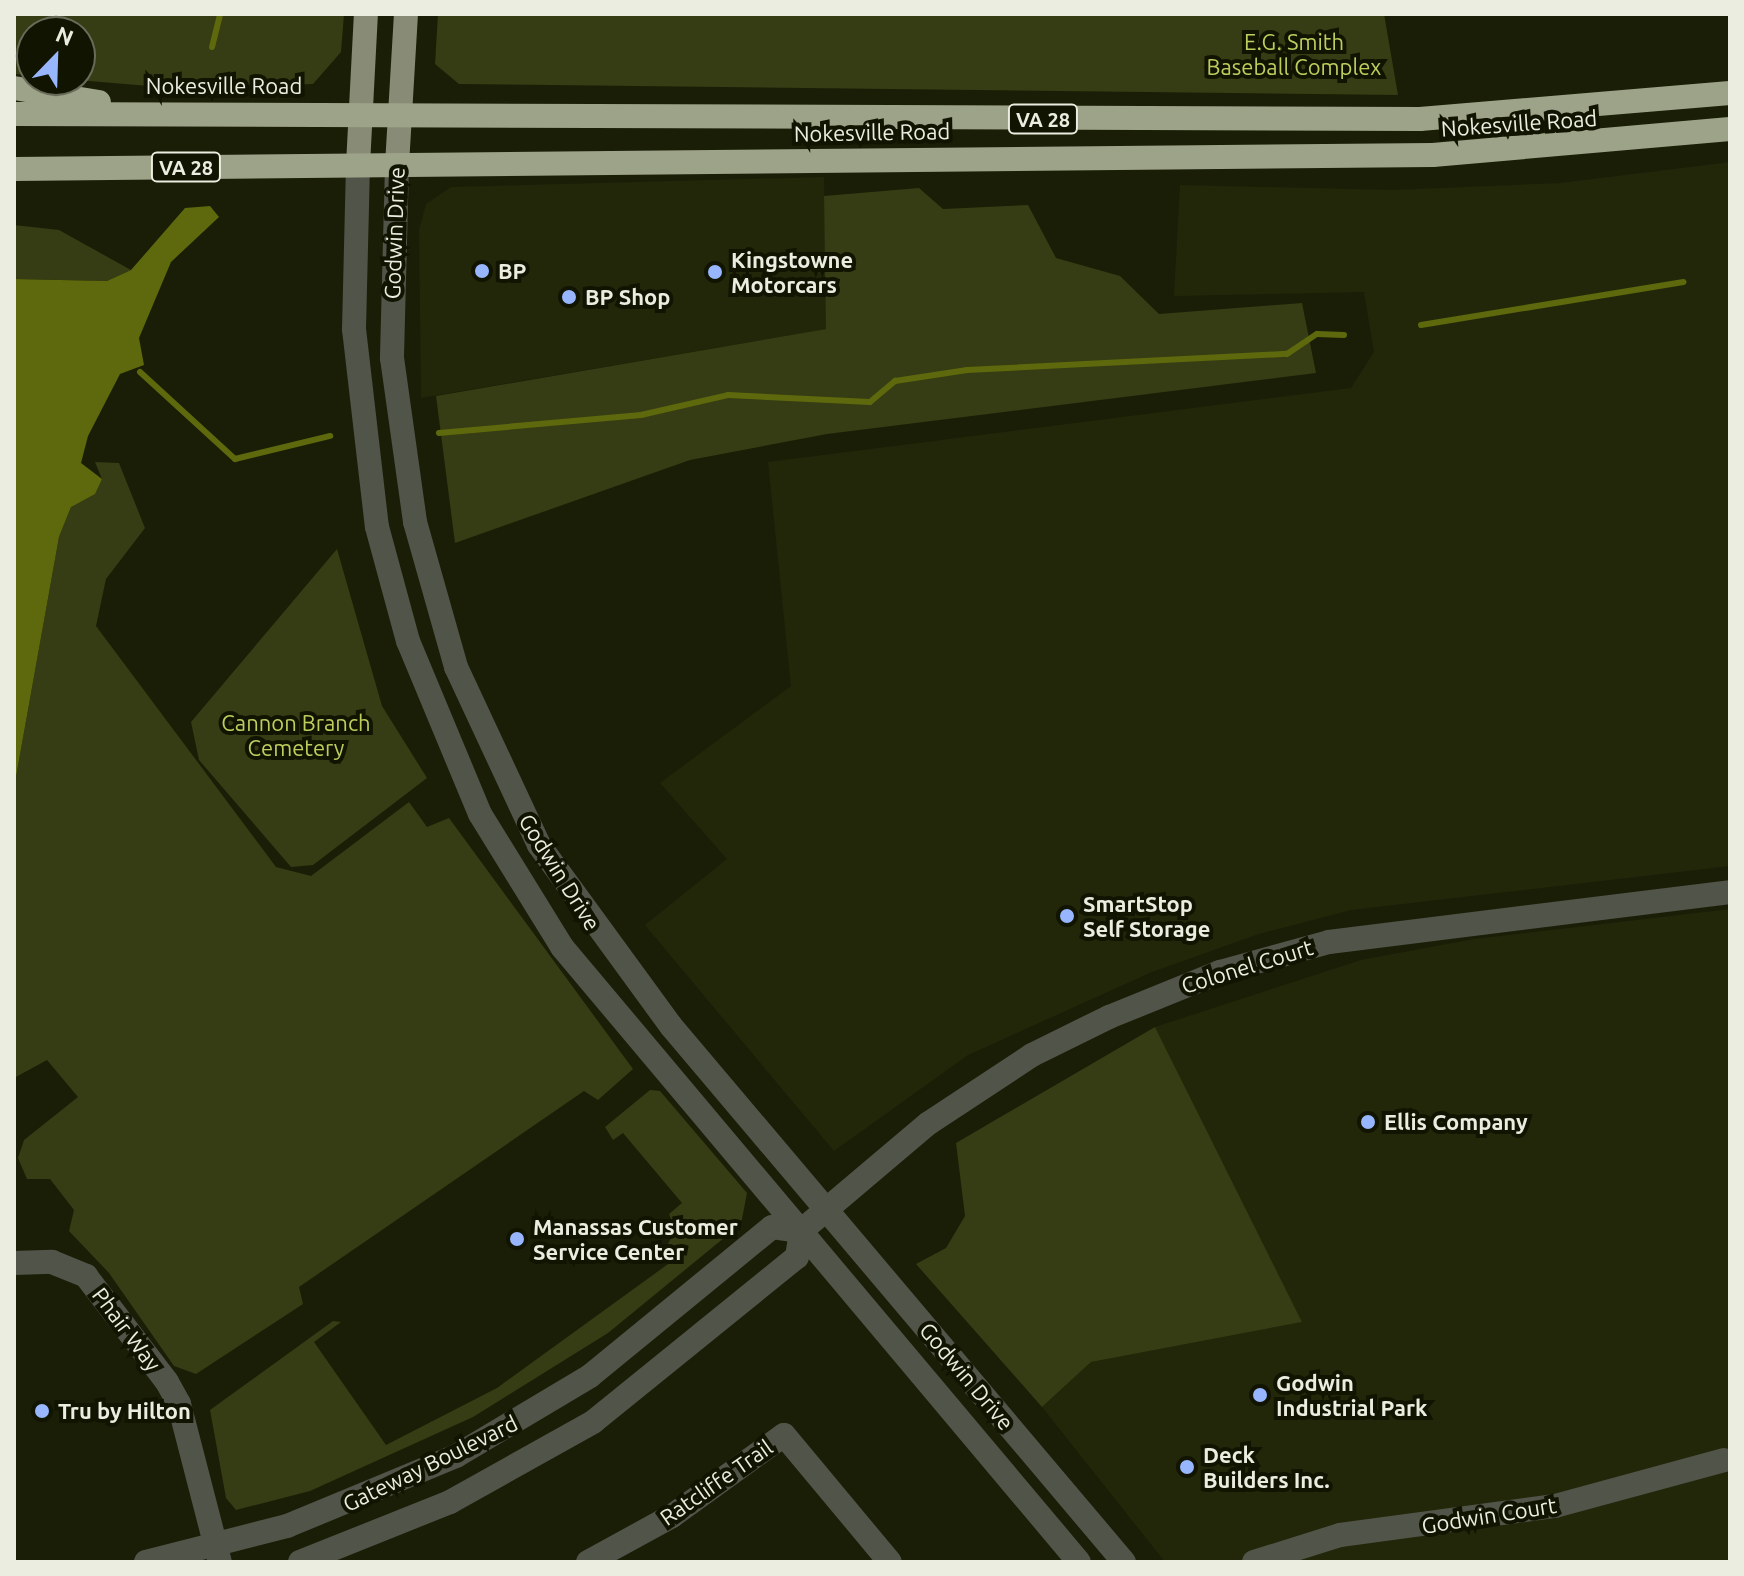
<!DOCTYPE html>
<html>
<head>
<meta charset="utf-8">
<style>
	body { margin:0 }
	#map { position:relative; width:1744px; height:1576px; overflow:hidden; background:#1a1e07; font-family:Ubuntu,sans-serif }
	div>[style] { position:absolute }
	.built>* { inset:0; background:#232709 }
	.green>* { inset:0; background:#363c13 }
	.water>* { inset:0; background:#5e680c }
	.stream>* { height:6px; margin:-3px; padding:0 3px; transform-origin:3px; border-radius:3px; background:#5e680c }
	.minor>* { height:24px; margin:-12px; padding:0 12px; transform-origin:12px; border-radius:12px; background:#515449 }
	.major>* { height:24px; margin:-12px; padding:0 12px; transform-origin:12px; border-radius:12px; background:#888c76 }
	.highway>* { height:24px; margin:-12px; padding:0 12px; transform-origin:12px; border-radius:12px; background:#9da388 }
	.dots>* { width:22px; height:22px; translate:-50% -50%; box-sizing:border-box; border:4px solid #111401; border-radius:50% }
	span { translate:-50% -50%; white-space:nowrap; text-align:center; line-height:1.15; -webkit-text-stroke:8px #111401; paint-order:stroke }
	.shield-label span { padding:2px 6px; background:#111401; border:2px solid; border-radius:6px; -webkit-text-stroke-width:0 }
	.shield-label { font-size:20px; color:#eaeddf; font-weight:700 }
	.park-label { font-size:22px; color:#bece5e }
	.street-label { font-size:22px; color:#eaeddf }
	.poi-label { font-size:22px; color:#eaeddf; font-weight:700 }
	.left { translate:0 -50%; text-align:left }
	.frame { position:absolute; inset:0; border:16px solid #eaeddf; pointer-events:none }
	.north { position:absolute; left:16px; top:16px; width:80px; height:80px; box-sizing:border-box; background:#111401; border:2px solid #686b5a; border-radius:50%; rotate:23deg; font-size:22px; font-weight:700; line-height:32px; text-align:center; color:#eaeddf }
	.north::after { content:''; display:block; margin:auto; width:28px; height:36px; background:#97b6fd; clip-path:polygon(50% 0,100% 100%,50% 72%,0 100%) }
</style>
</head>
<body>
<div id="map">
	<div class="built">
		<i style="clip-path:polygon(1730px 162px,1730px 866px,1351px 910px,1259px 934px,1152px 972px,968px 1055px,834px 1151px,645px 925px,727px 859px,660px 783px,791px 686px,768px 462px,1351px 388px,1374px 352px,1364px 292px,1174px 296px,1180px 185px,1392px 190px,1561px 183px)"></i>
		<i style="clip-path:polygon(824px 177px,827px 329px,421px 398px,419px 230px,426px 204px,451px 187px)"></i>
		<i style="clip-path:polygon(1730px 909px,1730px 1562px,1165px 1562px,1042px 1407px,1091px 1362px,1302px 1322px,1155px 1027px,1361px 960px,1474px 939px)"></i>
	</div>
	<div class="green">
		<i style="clip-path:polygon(14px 14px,344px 14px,341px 52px,313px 84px,173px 88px,77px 80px,80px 32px,32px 32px,32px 75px,14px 74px)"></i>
		<i style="clip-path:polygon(438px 14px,1384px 14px,1398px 95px,459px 84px,435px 64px)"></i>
		<i style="clip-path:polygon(919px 188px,943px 209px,1028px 205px,1056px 258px,1120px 276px,1159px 314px,1302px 303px,1316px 373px,827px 434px,690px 460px,455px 543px,436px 396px,826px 329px,824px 196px)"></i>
		<i style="clip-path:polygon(14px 225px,59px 230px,131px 270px,107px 281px,14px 279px)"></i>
		<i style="clip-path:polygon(95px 462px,119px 463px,145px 528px,106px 579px,96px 626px,276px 867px,311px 876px,409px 802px,427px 827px,449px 818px,633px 1069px,598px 1100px,584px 1091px,299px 1287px,303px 1304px,196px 1374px,174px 1366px,109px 1273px,69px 1231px,74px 1210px,50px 1179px,27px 1179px,18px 1158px,24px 1140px,78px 1097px,47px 1060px,14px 1078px,14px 788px,59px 537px,71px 507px,102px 479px)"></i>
		<i style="clip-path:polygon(337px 549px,382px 706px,427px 778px,313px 865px,291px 867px,199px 760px,191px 722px)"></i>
		<i style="clip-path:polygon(1155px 1027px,1302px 1322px,1091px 1362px,1042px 1407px,916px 1264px,946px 1248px,965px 1216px,956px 1143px)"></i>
		<i style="clip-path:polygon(650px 1090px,660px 1091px,747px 1193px,741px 1224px,608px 1333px,473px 1417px,310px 1491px,236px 1510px,226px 1498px,210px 1410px,333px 1321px,341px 1322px,314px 1342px,386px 1445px,497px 1388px,675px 1259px,666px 1248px,675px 1230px,669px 1214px,682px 1203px,623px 1133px,613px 1140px,605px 1127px)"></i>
	</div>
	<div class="water">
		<i style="clip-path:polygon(210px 206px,219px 217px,171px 262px,139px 338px,144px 365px,120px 374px,88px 436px,81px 463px,102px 479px,95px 494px,71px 507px,59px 537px,14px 788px,14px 279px,107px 281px,131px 270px,185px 208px)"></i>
	</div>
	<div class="stream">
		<i style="left:212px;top:47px;width:34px;rotate:-76deg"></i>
		<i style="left:1421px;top:325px;width:266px;rotate:-9.3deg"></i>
		<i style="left:140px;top:372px;width:129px;rotate:42.5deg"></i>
		<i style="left:235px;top:459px;width:98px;rotate:-13.6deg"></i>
		<i style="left:439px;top:433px;width:203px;rotate:-5.1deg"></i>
		<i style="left:641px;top:415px;width:89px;rotate:-12.9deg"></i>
		<i style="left:728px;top:395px;width:142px;rotate:2.8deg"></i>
		<i style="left:870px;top:402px;width:33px;rotate:-40deg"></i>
		<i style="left:895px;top:381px;width:73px;rotate:-8.7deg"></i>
		<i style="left:967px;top:370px;width:320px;rotate:-2.9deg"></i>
		<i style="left:1287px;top:354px;width:36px;rotate:-34deg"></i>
		<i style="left:1317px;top:334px;width:27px;rotate:2deg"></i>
	</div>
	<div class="minor">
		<i style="left:358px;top:165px;width:164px;rotate:91.4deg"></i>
		<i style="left:354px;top:329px;width:199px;rotate:83.4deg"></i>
		<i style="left:377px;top:527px;width:118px;rotate:74.8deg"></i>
		<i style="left:408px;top:641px;width:187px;rotate:67.4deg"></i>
		<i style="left:480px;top:814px;width:156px;rotate:58.3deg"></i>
		<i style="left:562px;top:947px;width:803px;rotate:49.95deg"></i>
		<i style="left:397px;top:165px;width:193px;rotate:91.5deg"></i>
		<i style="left:392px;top:358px;width:166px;rotate:82deg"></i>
		<i style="left:415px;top:522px;width:151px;rotate:74.2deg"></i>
		<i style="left:456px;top:667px;width:196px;rotate:65deg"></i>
		<i style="left:539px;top:845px;width:224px;rotate:53.9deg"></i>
		<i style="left:671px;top:1026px;width:702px;rotate:49.8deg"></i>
		<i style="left:14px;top:1263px;width:38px;rotate:-2deg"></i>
		<i style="left:52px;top:1262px;width:37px;rotate:22deg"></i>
		<i style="left:86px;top:1276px;width:133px;rotate:52.6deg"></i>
		<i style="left:167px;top:1382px;width:25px;rotate:61deg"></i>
		<i style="left:179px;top:1404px;width:163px;rotate:75.5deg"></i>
		<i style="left:146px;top:1562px;width:146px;rotate:-14.3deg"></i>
		<i style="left:287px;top:1526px;width:183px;rotate:-22.5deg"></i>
		<i style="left:456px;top:1456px;width:156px;rotate:-30.8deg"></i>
		<i style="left:590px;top:1376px;width:235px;rotate:-39.3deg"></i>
		<i style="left:772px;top:1227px;width:29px;rotate:8deg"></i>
		<i style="left:300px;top:1562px;width:162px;rotate:-21.8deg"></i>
		<i style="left:450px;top:1502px;width:164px;rotate:-29.2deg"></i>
		<i style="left:593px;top:1422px;width:262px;rotate:-39deg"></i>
		<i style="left:797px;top:1257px;width:26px;rotate:-81deg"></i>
		<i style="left:801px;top:1231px;width:167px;rotate:-40.2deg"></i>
		<i style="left:929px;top:1123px;width:123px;rotate:-33.4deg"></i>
		<i style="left:1032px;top:1055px;width:86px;rotate:-26.3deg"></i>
		<i style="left:1109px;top:1017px;width:120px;rotate:-22.1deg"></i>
		<i style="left:1220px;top:972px;width:113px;rotate:-15.4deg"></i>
		<i style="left:1329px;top:942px;width:404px;rotate:-7.1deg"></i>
		<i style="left:588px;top:1562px;width:96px;rotate:-28.7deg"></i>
		<i style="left:672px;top:1516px;width:138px;rotate:-35.9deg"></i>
		<i style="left:784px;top:1435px;width:165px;rotate:50.2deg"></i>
		<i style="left:1254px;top:1562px;width:90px;rotate:-17.4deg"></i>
		<i style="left:1340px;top:1535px;width:217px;rotate:-7.7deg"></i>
		<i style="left:1555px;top:1506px;width:175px;rotate:-15.2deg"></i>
	</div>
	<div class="major">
		<i style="left:358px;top:165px;width:151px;rotate:-87deg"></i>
		<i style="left:397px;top:165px;width:151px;rotate:-86.6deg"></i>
	</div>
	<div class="highway">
		<i style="left:14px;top:88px;width:86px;rotate:9.4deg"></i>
		<i style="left:14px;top:114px;width:1406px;rotate:0.2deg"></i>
		<i style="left:1420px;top:119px;width:311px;rotate:-4.8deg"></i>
		<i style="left:14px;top:169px;width:1419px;rotate:-0.57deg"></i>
		<i style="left:1433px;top:155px;width:298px;rotate:-5deg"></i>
	</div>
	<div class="dots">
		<i style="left:482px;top:271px;background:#97b6fd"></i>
		<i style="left:715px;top:272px;background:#97b6fd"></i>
		<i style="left:569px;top:297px;background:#97b6fd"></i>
		<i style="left:1067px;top:916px;background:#97b6fd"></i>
		<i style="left:1368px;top:1122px;background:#97b6fd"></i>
		<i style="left:517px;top:1239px;background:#97b6fd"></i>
		<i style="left:1260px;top:1395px;background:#97b6fd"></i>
		<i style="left:42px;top:1411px;background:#97b6fd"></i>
		<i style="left:1187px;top:1467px;background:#97b6fd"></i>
	</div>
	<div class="shield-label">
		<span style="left:1043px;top:119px">VA 28</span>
		<span style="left:186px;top:167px">VA 28</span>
	</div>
	<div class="park-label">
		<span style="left:1294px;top:54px">E.G. Smith<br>Baseball Complex</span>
		<span style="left:296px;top:735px">Cannon Branch<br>Cemetery</span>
	</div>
	<div class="street-label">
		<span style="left:224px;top:86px">Nokesville Road</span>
		<span style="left:1519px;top:123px;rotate:-4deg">Nokesville Road</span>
		<span style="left:872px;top:132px;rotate:-1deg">Nokesville Road</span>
		<span style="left:394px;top:233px;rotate:-88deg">Godwin Drive</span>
		<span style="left:560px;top:872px;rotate:58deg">Godwin Drive</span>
		<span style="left:1247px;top:966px;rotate:-17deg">Colonel Court</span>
		<span style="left:127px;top:1329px;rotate:53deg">Phair Way</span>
		<span style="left:967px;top:1376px;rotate:50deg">Godwin Drive</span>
		<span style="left:430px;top:1463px;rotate:-26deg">Gateway Boulevard</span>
		<span style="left:716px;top:1482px;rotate:-35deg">Ratcliffe Trail</span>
		<span style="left:1489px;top:1515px;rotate:-9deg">Godwin Court</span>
	</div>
	<div class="poi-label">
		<span class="left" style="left:731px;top:272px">Kingstowne<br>Motorcars</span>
		<span class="left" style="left:498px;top:271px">BP</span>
		<span class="left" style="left:585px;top:297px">BP Shop</span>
		<span class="left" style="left:1083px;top:916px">SmartStop<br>Self Storage</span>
		<span class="left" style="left:1384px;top:1122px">Ellis Company</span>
		<span class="left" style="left:533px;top:1239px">Manassas Customer<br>Service Center</span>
		<span class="left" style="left:1276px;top:1395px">Godwin<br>Industrial Park</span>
		<span class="left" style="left:58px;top:1411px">Tru by Hilton</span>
		<span class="left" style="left:1203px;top:1467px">Deck<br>Builders Inc.</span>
	</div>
	<div class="frame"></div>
	<div class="north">N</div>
</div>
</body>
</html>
